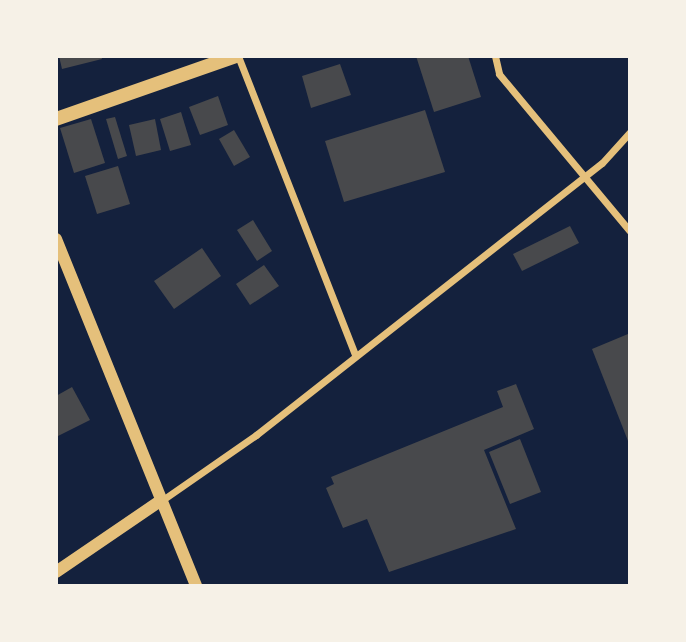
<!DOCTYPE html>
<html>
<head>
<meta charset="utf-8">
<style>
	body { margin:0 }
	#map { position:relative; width:686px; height:642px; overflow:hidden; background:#14213d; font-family:Lora,serif }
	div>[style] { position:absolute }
	.building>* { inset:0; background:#48494c }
	.minor>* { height:7px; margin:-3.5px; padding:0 3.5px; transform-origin:3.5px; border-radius:3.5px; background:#e5c07b }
	.tertiary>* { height:12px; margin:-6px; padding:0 6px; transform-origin:6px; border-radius:6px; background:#e5c07b }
	.secondary>* { height:14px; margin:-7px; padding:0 7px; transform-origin:7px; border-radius:7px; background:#e5c07b }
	span { translate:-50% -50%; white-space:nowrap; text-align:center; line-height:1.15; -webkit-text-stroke:7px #f6f1e7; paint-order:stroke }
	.frame { position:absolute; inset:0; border:58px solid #f6f1e7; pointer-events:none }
</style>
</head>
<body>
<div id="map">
	<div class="building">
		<i style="clip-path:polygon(59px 56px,101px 56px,102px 59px,62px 69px)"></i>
		<i style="clip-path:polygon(416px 56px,468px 56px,481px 97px,434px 112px)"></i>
		<i style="clip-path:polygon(340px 64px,351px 95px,311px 108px,302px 76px)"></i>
		<i style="clip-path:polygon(218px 96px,228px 125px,200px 135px,189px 107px)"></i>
		<i style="clip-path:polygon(425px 110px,445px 172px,344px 202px,325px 141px)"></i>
		<i style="clip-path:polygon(181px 112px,191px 145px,170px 151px,160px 119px)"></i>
		<i style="clip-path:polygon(115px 117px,127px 156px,118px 159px,106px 119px)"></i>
		<i style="clip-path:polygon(91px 119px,105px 163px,74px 173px,60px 128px)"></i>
		<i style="clip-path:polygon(155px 119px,161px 150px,136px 156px,129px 125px)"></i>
		<i style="clip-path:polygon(234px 130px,250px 157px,234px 166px,219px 139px)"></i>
		<i style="clip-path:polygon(118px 166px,130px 204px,97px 214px,85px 176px)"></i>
		<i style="clip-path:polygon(253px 220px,272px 251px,257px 261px,237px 230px)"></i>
		<i style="clip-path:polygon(570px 226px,579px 243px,522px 271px,513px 254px)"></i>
		<i style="clip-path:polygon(202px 248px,221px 276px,174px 309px,154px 281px)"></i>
		<i style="clip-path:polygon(264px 265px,279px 286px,250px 305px,236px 284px)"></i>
		<i style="clip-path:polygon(628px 334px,630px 338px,630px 446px,592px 349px)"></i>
		<i style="clip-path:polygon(516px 384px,534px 429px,484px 450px,516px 529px,389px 572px,367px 519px,343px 528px,326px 488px,334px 484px,331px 477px,503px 407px,497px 391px)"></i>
		<i style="clip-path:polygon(72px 387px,90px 420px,56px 437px,56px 396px)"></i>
		<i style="clip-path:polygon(520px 439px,541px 492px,510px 504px,489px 452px)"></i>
	</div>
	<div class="minor">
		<i style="left:238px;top:56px;width:321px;rotate:68.6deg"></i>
		<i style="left:495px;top:56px;width:18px;rotate:77deg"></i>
		<i style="left:499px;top:74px;width:204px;rotate:50.2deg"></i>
		<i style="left:161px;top:501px;width:116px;rotate:-34.8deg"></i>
		<i style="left:256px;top:435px;width:440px;rotate:-38.2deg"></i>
		<i style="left:602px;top:163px;width:42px;rotate:-47.9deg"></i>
	</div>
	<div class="tertiary">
		<i style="left:56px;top:239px;width:374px;rotate:68deg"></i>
		<i style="left:56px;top:572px;width:126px;rotate:-34.3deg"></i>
	</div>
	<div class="secondary">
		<i style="left:56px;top:119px;width:191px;rotate:-19.3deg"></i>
	</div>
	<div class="frame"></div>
</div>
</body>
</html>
